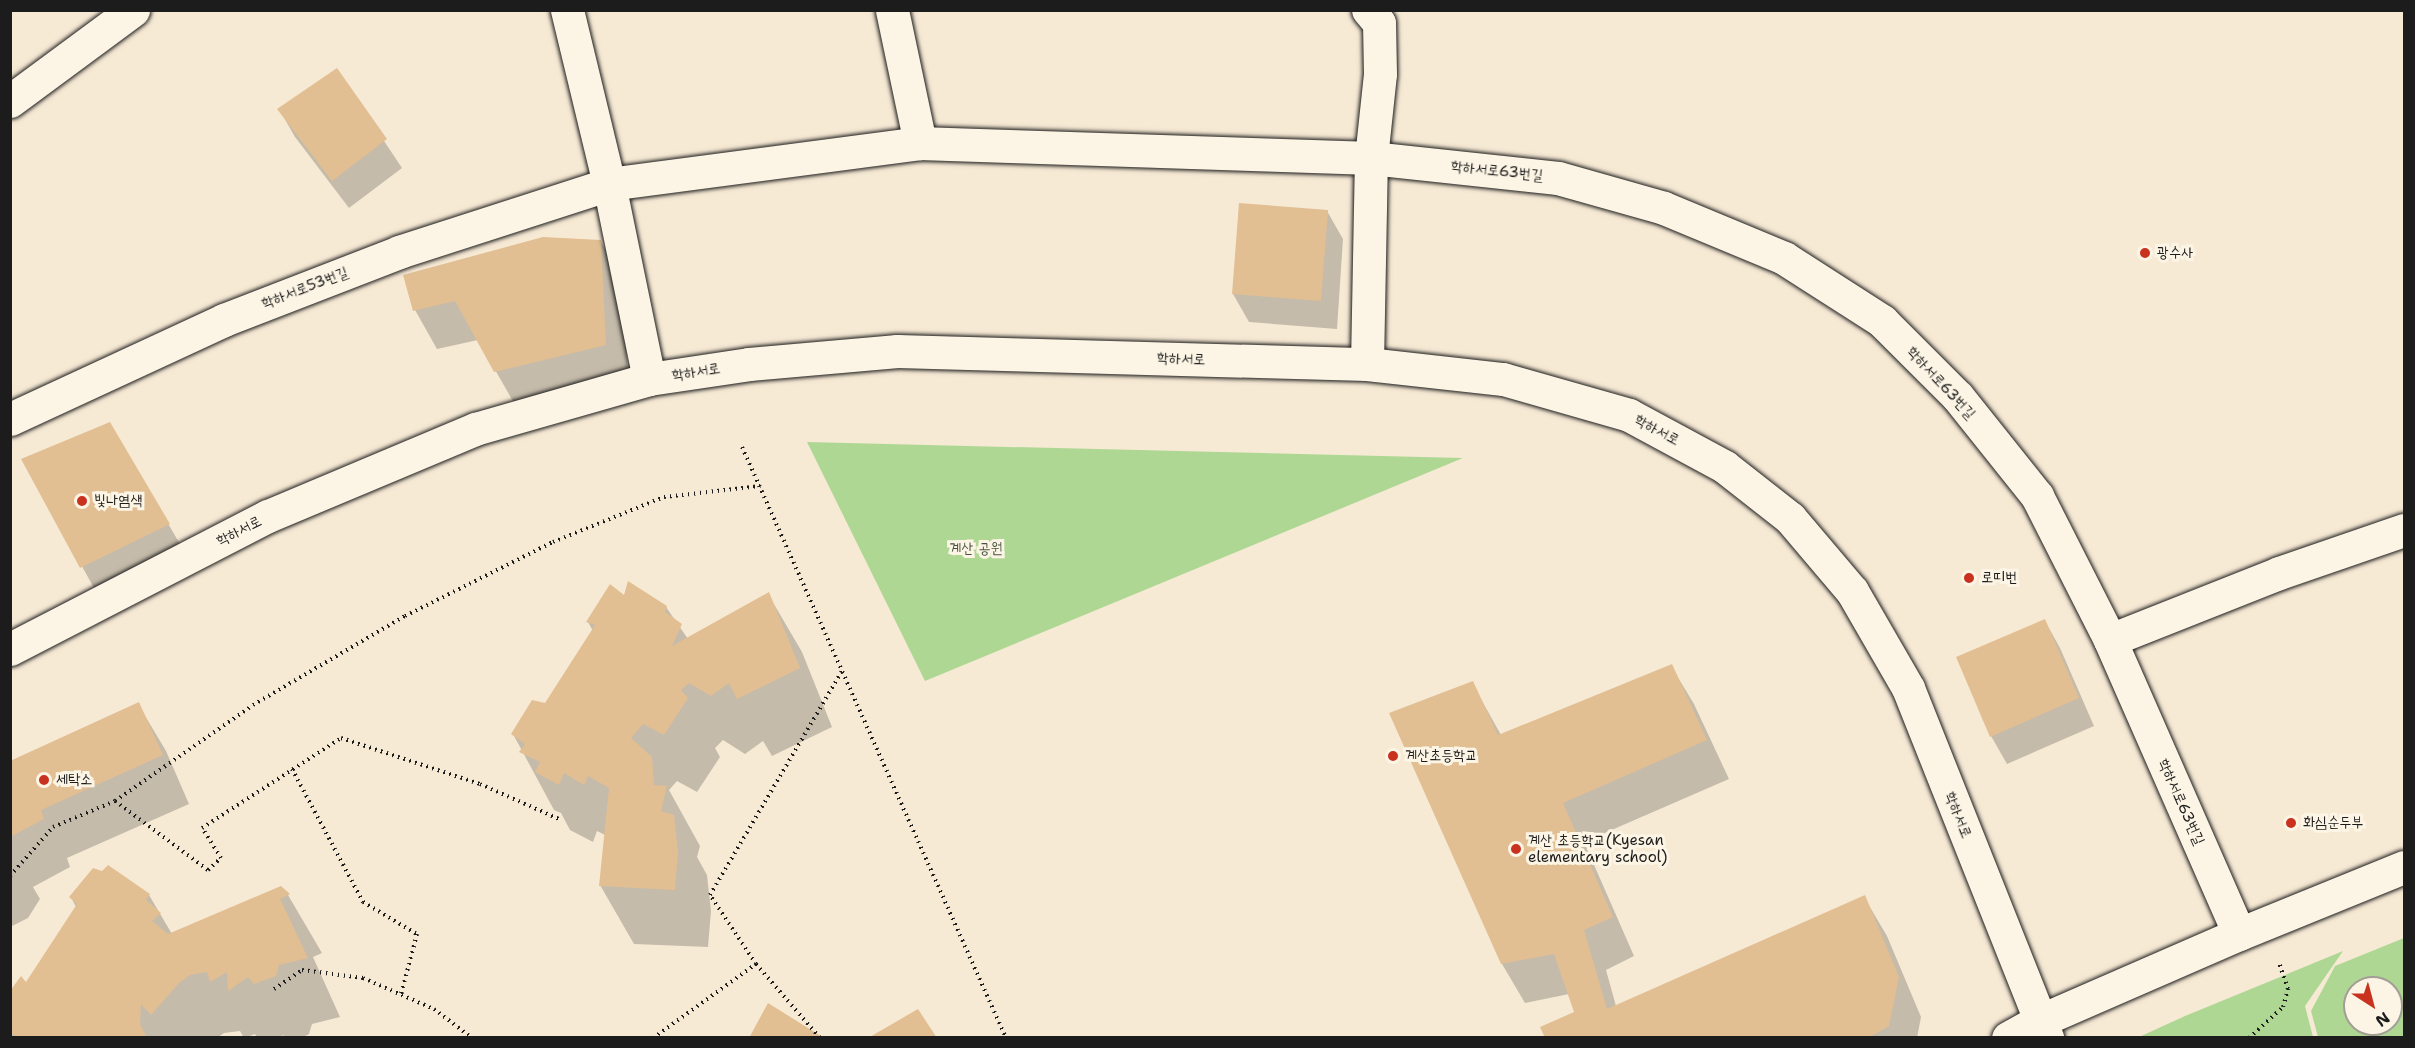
<!DOCTYPE html>
<html>
<head>
<meta charset="utf-8">
<style>
	body { margin:0 }
	#map { position:relative; width:2415px; height:1048px; overflow:hidden; background:#f7ead5; font-family:"Shantell Sans","Poor Story",sans-serif }
	div>[style] { position:absolute }
	.green>* { inset:0; background:#afd794 }
	.shadow>* { inset:0; background:#0003 }
	.building>* { inset:0; background:#e2be93 }
	.path>* { height:4px; margin-top:-2px; transform-origin:0; background:repeating-linear-gradient(90deg,#1c1c1c 0 1.5px,transparent 0 6px) }
	.roads { filter:drop-shadow(0 0 2px #1c1c1c) drop-shadow(0 0 2px #1c1c1c) }
	.street>* { height:33px; margin:-16.5px; padding:0 16.5px; transform-origin:16.5px; border-radius:16.5px; background:#fcf5e5 }
	.dots>* { width:16px; height:16px; translate:-50% -50%; box-sizing:border-box; border:3px solid #fcf5e5; border-radius:50% }
	span { translate:-50% -50%; white-space:nowrap; text-align:center; line-height:1.15; -webkit-text-stroke:6px #fcf5e5; paint-order:stroke }
	.street-label { font-size:15px; color:#1c1c1c }
	.poi-label { font-size:15px; color:#1c1c1c }
	.left { translate:0 -50%; text-align:left }
	.park-label { font-size:15px; color:#485440 }
	.frame { position:absolute; inset:0; border:12px solid #1c1c1c; pointer-events:none }
	.north { position:absolute; left:2343px; top:976px; width:60px; height:60px; box-sizing:border-box; background:#fcf5e5; border:2px solid #a29e95; border-radius:50%; rotate:144deg; font-size:16px; font-weight:700; line-height:24px; text-align:center; color:#1c1c1c }
	.north::after { content:''; display:block; margin:auto; width:21px; height:27px; background:#c8321e; clip-path:polygon(50% 0,100% 100%,50% 72%,0 100%) }
</style>
</head>
<body>
<div id="map">
	<div class="green">
		<i style="clip-path:polygon(807px 442px,1463px 458px,925px 681px)"></i>
		<i style="clip-path:polygon(evenodd,2404px 938px,2404px 1037px,2318px 1037px,2311px 1011px,2335px 966px,2404px 938px,2355px 988px,2391px 988px,2391px 1024px,2355px 1024px,2355px 988px)"></i>
		<i style="clip-path:polygon(2343px 951px,2305px 1006px,2313px 1037px,2139px 1037px,2185px 1016px)"></i>
	</div>
	<div class="shadow">
		<i style="clip-path:polygon(337px 70px,402px 168px,349px 208px,295px 137px,279px 109px)"></i>
		<i style="clip-path:polygon(1327px 211px,1343px 239px,1337px 329px,1249px 322px,1233px 294px)"></i>
		<i style="clip-path:polygon(601px 242px,623px 281px,628px 384px,518px 410px,478px 340px,437px 349px,415px 310px)"></i>
		<i style="clip-path:polygon(110px 424px,191px 563px,104px 606px,23px 460px)"></i>
		<i style="clip-path:polygon(768px 594px,802px 652px,832px 727px,772px 756px,763px 741px,745px 754px,723px 740px,715px 748px,720px 757px,697px 792px,677px 781px,669px 790px,700px 846px,697px 857px,707px 875px,711px 911px,708px 947px,634px 944px,600px 885px,605px 835px,597px 831px,593px 842px,570px 830px,561px 813px,554px 810px,513px 734px,546px 705px,593px 631px,588px 622px,625px 598px,666px 607px,688px 639px)"></i>
		<i style="clip-path:polygon(2045px 621px,2060px 648px,2094px 726px,2007px 764px,1991px 736px)"></i>
		<i style="clip-path:polygon(1671px 666px,1694px 704px,1729px 779px,1584px 842px,1634px 956px,1606px 970px,1616px 1006px,1864px 897px,1887px 936px,1921px 1017px,1917px 1038px,1546px 1038px,1576px 1013px,1569px 994px,1525px 1003px,1502px 964px,1472px 683px,1501px 735px)"></i>
		<i style="clip-path:polygon(138px 704px,166px 751px,189px 804px,67px 858px,70px 867px,33px 887px,40px 899px,28px 918px,10px 927px,10px 763px)"></i>
		<i style="clip-path:polygon(281px 888px,288px 895px,322px 953px,313px 957px,340px 1017px,312px 1024px,309px 1034px,301px 1038px,285px 1038px,283px 1035px,279px 1038px,257px 1038px,255px 1034px,244px 1038px,240px 1031px,224px 1033px,217px 1038px,10px 1038px,10px 993px,26px 984px,76px 907px,71px 897px,149px 895px,172px 934px)"></i>
	</div>
	<div class="building">
		<i style="clip-path:polygon(337px 68px,387px 139px,332px 181px,277px 109px)"></i>
		<i style="clip-path:polygon(1239px 203px,1328px 210px,1321px 301px,1232px 294px)"></i>
		<i style="clip-path:polygon(543px 237px,601px 240px,606px 345px,494px 372px,455px 301px,413px 311px,403px 275px)"></i>
		<i style="clip-path:polygon(110px 422px,170px 524px,80px 568px,21px 459px)"></i>
		<i style="clip-path:polygon(628px 581px,667px 606px,665px 612px,682px 624px,672px 646px,769px 592px,800px 668px,737px 699px,729px 683px,711px 696px,689px 683px,681px 690px,688px 698px,664px 735px,643px 724px,631px 738px,652px 757px,654px 785px,667px 786px,661px 811px,674px 815px,678px 852px,675px 890px,599px 886px,609px 788px,588px 776px,584px 785px,564px 773px,559px 785px,535px 772px,540px 762px,519px 752px,525px 744px,511px 734px,532px 700px,545px 703px,595px 625px,586px 622px,610px 584px,624px 595px)"></i>
		<i style="clip-path:polygon(2045px 619px,2079px 698px,1990px 737px,1956px 657px)"></i>
		<i style="clip-path:polygon(1672px 664px,1707px 740px,1563px 803px,1613px 917px,1584px 930px,1607px 1009px,1865px 895px,1899px 977px,1889px 1026px,1868px 1038px,1545px 1038px,1540px 1027px,1574px 1012px,1554px 954px,1501px 964px,1389px 713px,1473px 681px,1498px 735px)"></i>
		<i style="clip-path:polygon(139px 702px,163px 755px,41px 810px,44px 819px,10px 837px,10px 761px)"></i>
		<i style="clip-path:polygon(108px 865px,150px 894px,146px 900px,161px 913px,152px 921px,168px 934px,281px 886px,290px 894px,280px 899px,308px 958px,279px 965px,276px 976px,254px 984px,248px 977px,228px 991px,227px 972px,210px 982px,207px 972px,190px 975px,179px 983px,151px 1015px,141px 1004px,140px 1024px,147px 1038px,18px 1038px,10px 1032px,10px 991px,21px 976px,26px 982px,77px 904px,69px 897px,93px 868px,102px 871px)"></i>
		<i style="clip-path:polygon(768px 1003px,824px 1038px,749px 1038px)"></i>
		<i style="clip-path:polygon(918px 1009px,937px 1038px,868px 1038px)"></i>
	</div>
	<div class="path">
		<i style="left:742px;top:447px;width:647px;rotate:65.93deg"></i>
		<i style="left:292px;top:769px;width:151px;rotate:61.9deg"></i>
		<i style="left:363px;top:902px;width:63px;rotate:30.7deg"></i>
		<i style="left:417px;top:934px;width:62px;rotate:104.9deg"></i>
		<i style="left:115px;top:801px;width:116px;rotate:36.6deg"></i>
		<i style="left:208px;top:870px;width:18px;rotate:-43deg"></i>
		<i style="left:221px;top:858px;width:36px;rotate:-122deg"></i>
		<i style="left:202px;top:828px;width:166px;rotate:-32.9deg"></i>
		<i style="left:341px;top:738px;width:146px;rotate:18.3deg"></i>
		<i style="left:480px;top:784px;width:86px;rotate:23.9deg"></i>
		<i style="left:10px;top:876px;width:65px;rotate:-48.7deg"></i>
		<i style="left:53px;top:827px;width:67px;rotate:-22.8deg"></i>
		<i style="left:115px;top:801px;width:168px;rotate:-34.8deg"></i>
		<i style="left:253px;top:705px;width:176px;rotate:-30.4deg"></i>
		<i style="left:405px;top:616px;width:165px;rotate:-26.6deg"></i>
		<i style="left:553px;top:542px;width:120px;rotate:-22.1deg"></i>
		<i style="left:664px;top:497px;width:97px;rotate:-6.5deg"></i>
		<i style="left:756px;top:964px;width:83px;rotate:-123.7deg"></i>
		<i style="left:710px;top:895px;width:260px;rotate:-59.5deg"></i>
		<i style="left:274px;top:989px;width:34px;rotate:-34deg"></i>
		<i style="left:302px;top:970px;width:62px;rotate:7.5deg"></i>
		<i style="left:363px;top:978px;width:77px;rotate:23.6deg"></i>
		<i style="left:434px;top:1009px;width:48px;rotate:37.3deg"></i>
		<i style="left:653px;top:1038px;width:127px;rotate:-35.7deg"></i>
		<i style="left:756px;top:964px;width:98px;rotate:49.1deg"></i>
		<i style="left:2249px;top:1038px;width:46px;rotate:-42.4deg"></i>
		<i style="left:2283px;top:1007px;width:19px;rotate:-74deg"></i>
		<i style="left:2288px;top:989px;width:28px;rotate:-109deg"></i>
	</div>
	<div class="roads">
		<div class="street">
			<i style="left:567px;top:10px;width:179px;rotate:76.4deg"></i>
			<i style="left:609px;top:184px;width:199px;rotate:78.4deg"></i>
			<i style="left:892px;top:10px;width:136px;rotate:78.1deg"></i>
			<i style="left:10px;top:101px;width:153px;rotate:-36.5deg"></i>
			<i style="left:1367px;top:364px;width:206px;rotate:-88.9deg"></i>
			<i style="left:1371px;top:158px;width:84px;rotate:-83.9deg"></i>
			<i style="left:1380px;top:74px;width:51px;rotate:-91.1deg"></i>
			<i style="left:1379px;top:23px;width:17px;rotate:-130deg"></i>
			<i style="left:10px;top:419px;width:236px;rotate:-24.8deg"></i>
			<i style="left:224px;top:320px;width:188px;rotate:-21.2deg"></i>
			<i style="left:399px;top:252px;width:221px;rotate:-17.9deg"></i>
			<i style="left:609px;top:184px;width:314px;rotate:-7.5deg"></i>
			<i style="left:920px;top:143px;width:451px;rotate:1.9deg"></i>
			<i style="left:1371px;top:158px;width:188px;rotate:6.1deg"></i>
			<i style="left:1558px;top:178px;width:110px;rotate:15.8deg"></i>
			<i style="left:1664px;top:208px;width:130px;rotate:22.6deg"></i>
			<i style="left:1784px;top:258px;width:117px;rotate:32.7deg"></i>
			<i style="left:1882px;top:321px;width:107px;rotate:45deg"></i>
			<i style="left:1958px;top:397px;width:127px;rotate:51.4deg"></i>
			<i style="left:2037px;top:496px;width:161px;rotate:63.1deg"></i>
			<i style="left:2110px;top:640px;width:321px;rotate:66.3deg"></i>
			<i style="left:2110px;top:640px;width:182px;rotate:-21.6deg"></i>
			<i style="left:2279px;top:573px;width:132px;rotate:-19deg"></i>
			<i style="left:10px;top:649px;width:290px;rotate:-27.3deg"></i>
			<i style="left:268px;top:516px;width:225px;rotate:-22.8deg"></i>
			<i style="left:475px;top:429px;width:181px;rotate:-16deg"></i>
			<i style="left:649px;top:379px;width:101px;rotate:-8.5deg"></i>
			<i style="left:749px;top:364px;width:149px;rotate:-5deg"></i>
			<i style="left:897px;top:351px;width:470px;rotate:1.6deg"></i>
			<i style="left:1367px;top:364px;width:137px;rotate:6.3deg"></i>
			<i style="left:1503px;top:379px;width:131px;rotate:15.9deg"></i>
			<i style="left:1629px;top:415px;width:109px;rotate:28.4deg"></i>
			<i style="left:1725px;top:467px;width:83px;rotate:38.1deg"></i>
			<i style="left:1790px;top:518px;width:96px;rotate:49.7deg"></i>
			<i style="left:1852px;top:591px;width:112px;rotate:60deg"></i>
			<i style="left:1908px;top:688px;width:377px;rotate:68.3deg"></i>
			<i style="left:2008px;top:1038px;width:35px;rotate:-29deg"></i>
			<i style="left:2039px;top:1021px;width:218px;rotate:-23.5deg"></i>
			<i style="left:2239px;top:934px;width:178px;rotate:-22.1deg"></i>
		</div>
	</div>
	<div class="dots">
		<i style="left:2145px;top:253px;background:#c8321e"></i>
		<i style="left:82px;top:501px;background:#c8321e"></i>
		<i style="left:1969px;top:578px;background:#c8321e"></i>
		<i style="left:1393px;top:756px;background:#c8321e"></i>
		<i style="left:44px;top:780px;background:#c8321e"></i>
		<i style="left:2291px;top:823px;background:#c8321e"></i>
		<i style="left:1516px;top:849px;background:#c8321e"></i>
	</div>
	<div class="street-label">
		<span style="left:1497px;top:171px;rotate:6deg">학하서로63번길</span>
		<span style="left:305px;top:288px;rotate:-21deg">학하서로53번길</span>
		<span style="left:1181px;top:359px;rotate:2deg">학하서로</span>
		<span style="left:696px;top:372px;rotate:-9deg">학하서로</span>
		<span style="left:1941px;top:383px;rotate:47deg">학하서로63번길</span>
		<span style="left:1657px;top:430px;rotate:28deg">학하서로</span>
		<span style="left:239px;top:531px;rotate:-27deg">학하서로</span>
		<span style="left:2181px;top:802px;rotate:66deg">학하서로63번길</span>
		<span style="left:1958px;top:815px;rotate:68deg">학하서로</span>
	</div>
	<div class="poi-label">
		<span class="left" style="left:2157px;top:253px">광수사</span>
		<span class="left" style="left:94px;top:501px">빛나염색</span>
		<span class="left" style="left:1981px;top:578px">로띠번</span>
		<span class="left" style="left:1405px;top:756px">계산초등학교</span>
		<span class="left" style="left:56px;top:780px">세탁소</span>
		<span class="left" style="left:2303px;top:823px">화심순두부</span>
		<span class="left" style="left:1528px;top:849px">계산 초등학교(Kyesan<br>elementary school)</span>
	</div>
	<div class="park-label">
		<span style="left:976px;top:549px">계산 공원</span>
	</div>
	<div class="frame"></div>
	<div class="north">N</div>
</div>
</body>
</html>
